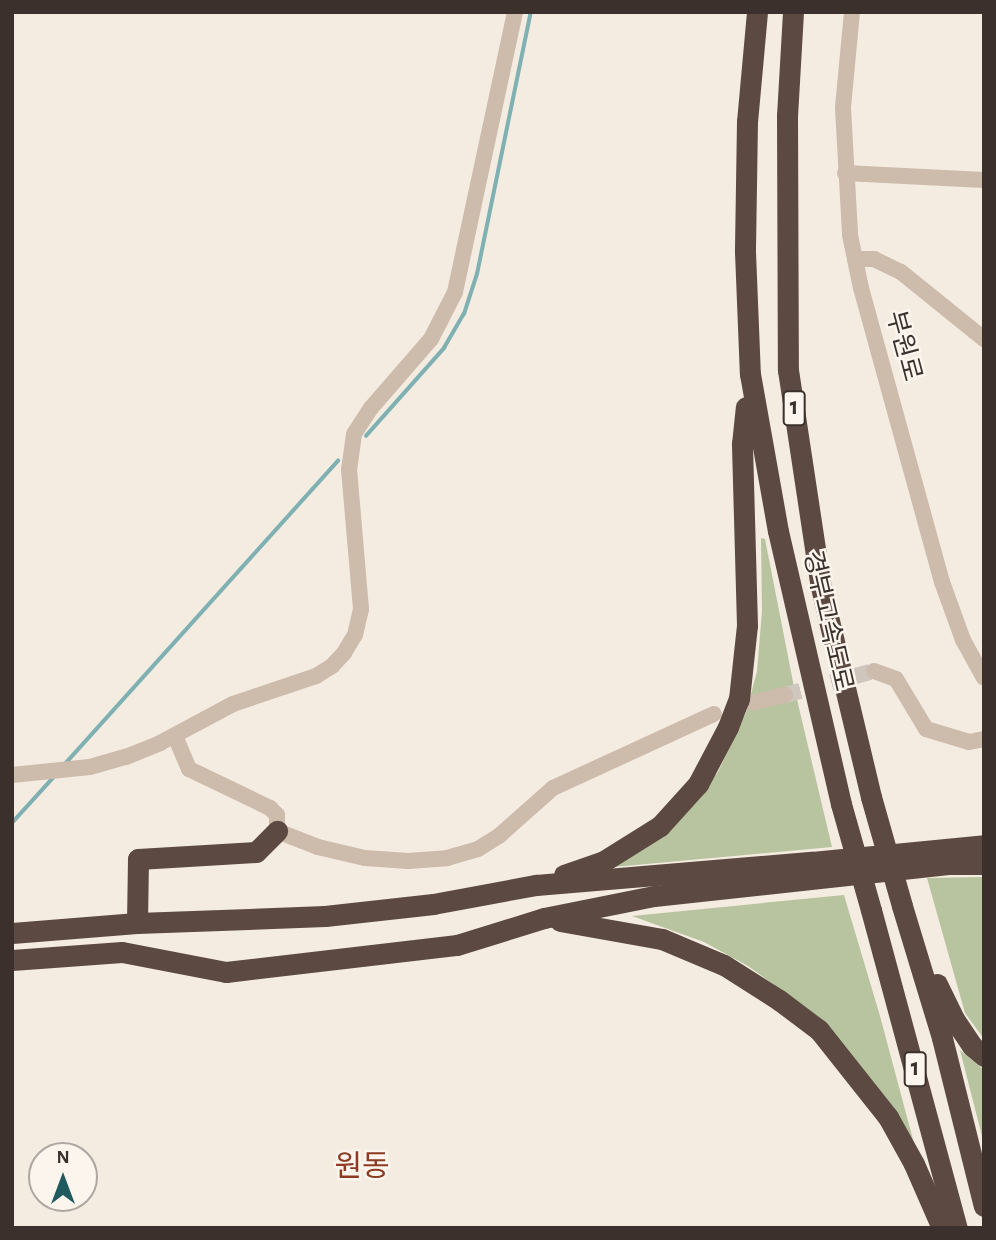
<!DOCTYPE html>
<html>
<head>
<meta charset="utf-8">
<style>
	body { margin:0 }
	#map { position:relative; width:996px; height:1240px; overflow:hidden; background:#f4ebe1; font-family:"Alegreya Sans","Noto Sans KR",sans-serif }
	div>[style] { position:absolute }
	.green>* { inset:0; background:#b8c4a0 }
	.stream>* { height:3.5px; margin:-1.75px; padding:0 1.75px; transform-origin:1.75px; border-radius:1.75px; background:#7fb0b2 }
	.minor-tunnel>* { height:16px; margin-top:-8px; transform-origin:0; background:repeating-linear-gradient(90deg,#cfc6bd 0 16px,transparent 0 24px) }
	.minor>* { height:16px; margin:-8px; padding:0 8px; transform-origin:8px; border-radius:8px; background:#cdbbac }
	.highway>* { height:21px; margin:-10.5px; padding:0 10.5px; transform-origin:10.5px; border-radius:10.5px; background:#5c4a42 }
	.highway-bridge>* { height:21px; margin:-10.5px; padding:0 10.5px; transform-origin:10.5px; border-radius:10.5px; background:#5c4a42 }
	span { translate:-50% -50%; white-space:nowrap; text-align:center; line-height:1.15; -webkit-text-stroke:5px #fbf5ee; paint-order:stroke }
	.shield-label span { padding:2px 5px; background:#fbf5ee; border:2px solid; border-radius:5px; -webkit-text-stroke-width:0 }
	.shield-label { font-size:24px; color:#3b302b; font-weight:700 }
	.street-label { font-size:26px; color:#3b302b }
	.quarter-label { font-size:30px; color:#8c3b22 }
	.frame { position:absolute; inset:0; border:14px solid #3b302b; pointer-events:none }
	.north { position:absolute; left:28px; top:1142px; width:70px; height:70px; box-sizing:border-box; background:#fbf5ee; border:2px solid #aea6a0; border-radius:50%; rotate:0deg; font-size:19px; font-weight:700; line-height:28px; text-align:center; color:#3b302b }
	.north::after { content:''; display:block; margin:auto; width:24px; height:32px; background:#1f5a5e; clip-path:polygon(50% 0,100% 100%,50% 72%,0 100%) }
</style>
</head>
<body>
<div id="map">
	<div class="green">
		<i style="clip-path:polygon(761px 538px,765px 539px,794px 687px,832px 847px,614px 867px,676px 824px,718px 772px,746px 713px,757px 671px,762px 611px)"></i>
		<i style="clip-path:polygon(984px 877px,984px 1039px,965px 1013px,927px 878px)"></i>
		<i style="clip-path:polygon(844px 895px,880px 1016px,915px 1147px,795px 1000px,748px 966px,704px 942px,632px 916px)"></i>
		<i style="clip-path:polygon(960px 1050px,984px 1070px,984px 1144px)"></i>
	</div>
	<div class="stream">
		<i style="left:366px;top:436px;width:118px;rotate:-48.4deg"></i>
		<i style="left:444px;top:348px;width:39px;rotate:-60deg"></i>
		<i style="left:464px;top:314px;width:42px;rotate:-72deg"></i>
		<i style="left:477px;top:274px;width:268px;rotate:-78.4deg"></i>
		<i style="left:65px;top:764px;width:408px;rotate:-48deg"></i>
		<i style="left:12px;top:823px;width:61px;rotate:-47.7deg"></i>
	</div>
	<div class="minor-tunnel">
		<i style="left:785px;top:695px;width:92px;rotate:-15.1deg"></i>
	</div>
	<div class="minor">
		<i style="left:852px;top:12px;width:96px;rotate:95.4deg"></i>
		<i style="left:843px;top:108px;width:127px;rotate:86.8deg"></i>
		<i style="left:850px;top:235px;width:54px;rotate:78.3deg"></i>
		<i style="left:861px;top:288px;width:305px;rotate:74.6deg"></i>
		<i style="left:942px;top:582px;width:62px;rotate:70.1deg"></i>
		<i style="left:963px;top:640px;width:43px;rotate:61.1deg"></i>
		<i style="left:845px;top:173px;width:139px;rotate:2.9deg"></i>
		<i style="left:855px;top:259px;width:19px"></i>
		<i style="left:874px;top:259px;width:30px;rotate:26deg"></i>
		<i style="left:901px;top:272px;width:107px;rotate:38.9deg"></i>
		<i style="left:874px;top:671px;width:23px;rotate:20deg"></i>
		<i style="left:896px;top:679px;width:58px;rotate:59deg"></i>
		<i style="left:926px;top:729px;width:45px;rotate:16.8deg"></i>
		<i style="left:969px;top:742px;width:15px;rotate:-11deg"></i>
		<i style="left:752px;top:703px;width:34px;rotate:-14deg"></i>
		<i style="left:175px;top:736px;width:36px;rotate:67deg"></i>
		<i style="left:189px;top:769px;width:90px;rotate:25.7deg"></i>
		<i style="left:270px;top:808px;width:10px;rotate:45deg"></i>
		<i style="left:277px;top:815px;width:16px;rotate:90deg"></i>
		<i style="left:277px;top:831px;width:44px;rotate:21.3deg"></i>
		<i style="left:318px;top:847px;width:48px;rotate:13.2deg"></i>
		<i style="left:365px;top:858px;width:43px;rotate:4deg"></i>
		<i style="left:408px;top:861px;width:39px;rotate:-4deg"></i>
		<i style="left:447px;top:858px;width:32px;rotate:-16deg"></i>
		<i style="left:478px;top:849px;width:26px;rotate:-32deg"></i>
		<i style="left:500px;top:835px;width:71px;rotate:-41.6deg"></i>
		<i style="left:553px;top:788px;width:177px;rotate:-24.7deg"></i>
		<i style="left:12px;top:775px;width:78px;rotate:-5.9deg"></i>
		<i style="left:90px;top:767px;width:37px;rotate:-16deg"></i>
		<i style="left:126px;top:757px;width:37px;rotate:-22deg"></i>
		<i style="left:160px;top:743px;width:83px;rotate:-28.1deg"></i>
		<i style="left:233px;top:704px;width:88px;rotate:-18.6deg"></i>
		<i style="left:316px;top:676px;width:19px;rotate:-32deg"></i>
		<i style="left:332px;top:666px;width:18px;rotate:-47deg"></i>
		<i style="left:344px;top:653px;width:21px;rotate:-59deg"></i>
		<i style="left:355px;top:635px;width:27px;rotate:-77deg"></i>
		<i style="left:361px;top:609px;width:140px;rotate:-94.9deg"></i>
		<i style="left:349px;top:470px;width:36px;rotate:-82deg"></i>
		<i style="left:354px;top:434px;width:31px;rotate:-57deg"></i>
		<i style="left:371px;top:408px;width:91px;rotate:-49deg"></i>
		<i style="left:431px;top:339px;width:53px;rotate:-62.9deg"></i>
		<i style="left:455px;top:292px;width:286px;rotate:-77.9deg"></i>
	</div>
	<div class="highway">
		<i style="left:757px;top:12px;width:109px;rotate:95.2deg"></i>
		<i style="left:747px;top:121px;width:131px;rotate:90.9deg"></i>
		<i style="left:745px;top:252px;width:122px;rotate:87.7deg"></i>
		<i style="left:750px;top:374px;width:159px;rotate:79.9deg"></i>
		<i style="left:778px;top:531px;width:280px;rotate:77deg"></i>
		<i style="left:793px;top:12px;width:103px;rotate:93.3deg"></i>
		<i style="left:787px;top:115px;width:255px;rotate:89.8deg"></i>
		<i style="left:788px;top:370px;width:219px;rotate:81.4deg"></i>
		<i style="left:821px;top:587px;width:216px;rotate:76.6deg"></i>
		<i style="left:739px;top:699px;width:74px;rotate:-83.8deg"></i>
		<i style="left:747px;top:625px;width:181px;rotate:-91.6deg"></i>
		<i style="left:742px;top:444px;width:37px;rotate:-84deg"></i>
		<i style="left:564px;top:875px;width:42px;rotate:-19.3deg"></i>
		<i style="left:604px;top:861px;width:66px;rotate:-32deg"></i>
		<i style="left:660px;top:826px;width:57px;rotate:-47.9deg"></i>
		<i style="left:698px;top:784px;width:64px;rotate:-62.2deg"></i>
		<i style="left:902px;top:906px;width:138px;rotate:73.1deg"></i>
		<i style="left:942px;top:1038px;width:173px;rotate:76deg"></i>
		<i style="left:871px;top:910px;width:329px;rotate:74.9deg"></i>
		<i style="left:560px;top:921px;width:104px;rotate:10deg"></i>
		<i style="left:662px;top:939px;width:67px;rotate:22.8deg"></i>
		<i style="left:724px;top:965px;width:65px;rotate:32.5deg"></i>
		<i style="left:779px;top:1000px;width:50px;rotate:36.9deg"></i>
		<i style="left:819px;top:1030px;width:111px;rotate:51.6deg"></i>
		<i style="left:888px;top:1117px;width:54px;rotate:61deg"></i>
		<i style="left:914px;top:1164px;width:70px;rotate:66.4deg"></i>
		<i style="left:137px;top:923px;width:64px;rotate:-89.1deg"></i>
		<i style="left:138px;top:859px;width:118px;rotate:-3.4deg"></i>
		<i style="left:256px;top:852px;width:30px;rotate:-45deg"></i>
		<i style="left:12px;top:933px;width:125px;rotate:-4.6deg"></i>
		<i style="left:137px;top:923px;width:188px;rotate:-2.1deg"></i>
		<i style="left:325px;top:916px;width:109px;rotate:-6.3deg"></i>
		<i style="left:433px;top:904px;width:105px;rotate:-10.5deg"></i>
		<i style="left:536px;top:885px;width:277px;rotate:-4.8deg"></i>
		<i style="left:812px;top:862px;width:173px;rotate:-5.6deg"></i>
		<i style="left:12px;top:960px;width:110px;rotate:-4.2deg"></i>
		<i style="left:122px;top:952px;width:106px;rotate:10.9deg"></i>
		<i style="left:226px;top:972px;width:233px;rotate:-6.7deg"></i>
		<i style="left:457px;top:945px;width:91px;rotate:-17.2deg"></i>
		<i style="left:544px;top:918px;width:112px;rotate:-11.3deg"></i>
		<i style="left:654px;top:896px;width:298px;rotate:-6.2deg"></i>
		<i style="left:950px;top:864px;width:34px"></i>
		<i style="left:937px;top:984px;width:39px;rotate:64deg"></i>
		<i style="left:954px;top:1019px;width:32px;rotate:56deg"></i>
		<i style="left:972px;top:1046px;width:16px;rotate:40deg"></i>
	</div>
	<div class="highway-bridge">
		<i style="left:728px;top:727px;width:30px;rotate:-69deg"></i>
		<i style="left:871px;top:797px;width:113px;rotate:74.1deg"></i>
		<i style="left:841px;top:804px;width:110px;rotate:74.2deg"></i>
	</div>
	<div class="shield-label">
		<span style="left:794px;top:408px">1</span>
		<span style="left:915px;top:1069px">1</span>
	</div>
	<div class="street-label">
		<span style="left:903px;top:346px;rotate:75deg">부원로</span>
		<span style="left:827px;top:621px;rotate:77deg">경부고속도로</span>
	</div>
	<div class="quarter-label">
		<span style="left:362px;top:1167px">원동</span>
	</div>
	<div class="frame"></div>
	<div class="north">N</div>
</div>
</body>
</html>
